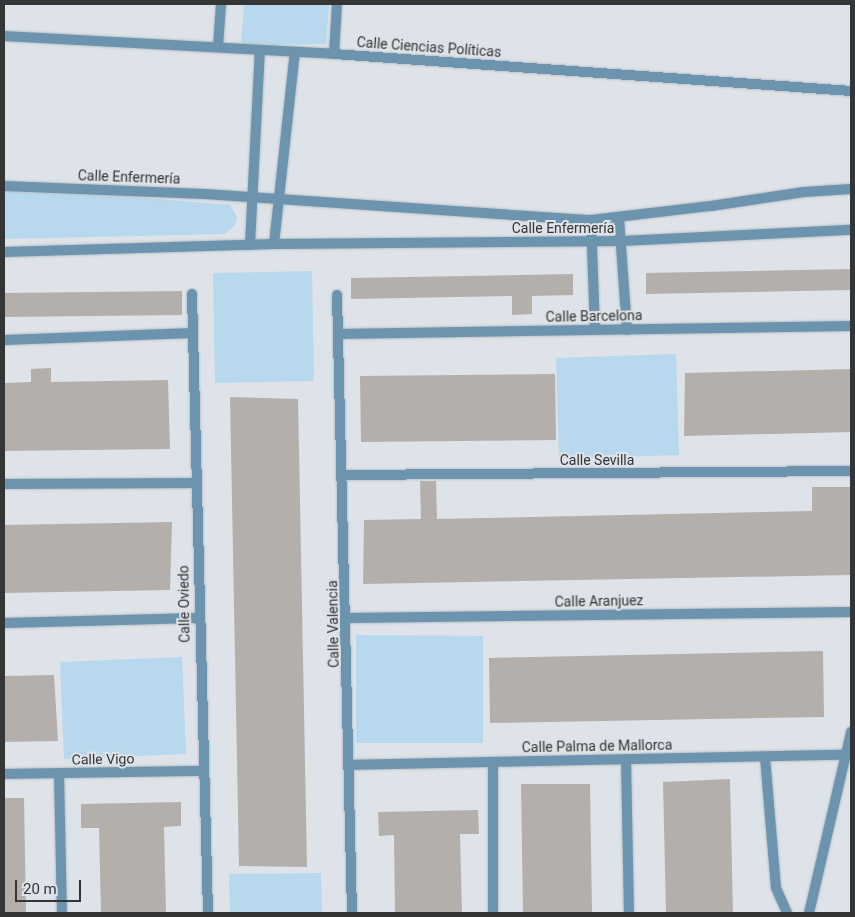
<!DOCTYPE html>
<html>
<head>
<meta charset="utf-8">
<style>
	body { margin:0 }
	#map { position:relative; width:855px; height:917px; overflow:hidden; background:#dde3e8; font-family:Roboto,sans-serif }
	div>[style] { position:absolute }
	.green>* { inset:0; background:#b8d8ee }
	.building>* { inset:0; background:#b5afab }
	.roads { filter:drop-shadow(0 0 1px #bbc0c5) drop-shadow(0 0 1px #bbc0c5) }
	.street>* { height:10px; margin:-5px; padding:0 5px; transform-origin:5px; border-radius:5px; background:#6d94af }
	span { translate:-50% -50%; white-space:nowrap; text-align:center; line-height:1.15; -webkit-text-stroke:4px #dde3e8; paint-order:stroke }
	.street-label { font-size:14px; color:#333537 }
	.frame { position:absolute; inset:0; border:5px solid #333537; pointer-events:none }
	.scale { position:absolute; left:15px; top:880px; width:66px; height:22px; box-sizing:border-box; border:2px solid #333537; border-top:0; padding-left:6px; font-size:15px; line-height:18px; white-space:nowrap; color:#333537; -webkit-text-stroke:4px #dde3e8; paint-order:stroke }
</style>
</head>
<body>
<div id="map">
	<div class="green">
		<i style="clip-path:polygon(244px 4px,329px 4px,326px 44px,241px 45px)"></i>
		<i style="clip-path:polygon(4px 191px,76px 192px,230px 205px,237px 217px,235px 225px,225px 234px,4px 239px)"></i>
		<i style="clip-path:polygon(312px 271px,314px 381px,215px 383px,213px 273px)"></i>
		<i style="clip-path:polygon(676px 354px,679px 455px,559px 459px,556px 358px)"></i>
		<i style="clip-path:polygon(356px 635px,483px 636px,483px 743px,356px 743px)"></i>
		<i style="clip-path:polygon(182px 657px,186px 754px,64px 759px,60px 662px)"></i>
		<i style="clip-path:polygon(321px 873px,322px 913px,230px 913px,229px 874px)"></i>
	</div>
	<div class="building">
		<i style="clip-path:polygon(851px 269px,851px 290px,646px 294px,646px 273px)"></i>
		<i style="clip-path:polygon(573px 274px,573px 295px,532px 296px,532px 314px,512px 315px,512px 296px,351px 299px,351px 278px)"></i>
		<i style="clip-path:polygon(182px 291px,182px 315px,4px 317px,4px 293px)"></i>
		<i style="clip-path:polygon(51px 368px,51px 382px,168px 380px,170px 449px,4px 451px,4px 383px,31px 382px,31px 369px)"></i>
		<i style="clip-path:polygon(851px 369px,851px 432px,684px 436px,685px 373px)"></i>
		<i style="clip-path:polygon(555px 374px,556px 440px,361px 442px,360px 376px)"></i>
		<i style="clip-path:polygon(230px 397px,298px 399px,307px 867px,239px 866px)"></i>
		<i style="clip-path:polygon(420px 481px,436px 481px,437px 519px,812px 511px,812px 487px,851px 487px,851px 575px,363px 584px,364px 520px,421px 519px)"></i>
		<i style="clip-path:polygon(172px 522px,170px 590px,4px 593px,4px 525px)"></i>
		<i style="clip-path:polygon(823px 651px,824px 717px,490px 723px,489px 658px)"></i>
		<i style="clip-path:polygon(54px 675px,58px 741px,4px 742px,4px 676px)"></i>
		<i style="clip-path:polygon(730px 779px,733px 913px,666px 913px,663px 782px)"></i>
		<i style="clip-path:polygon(521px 784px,590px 784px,592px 913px,523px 913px)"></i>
		<i style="clip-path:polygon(4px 798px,24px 798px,26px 913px,4px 913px)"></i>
		<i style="clip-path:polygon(181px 802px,181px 826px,164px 827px,166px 913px,101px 913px,99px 828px,81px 828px,81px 804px)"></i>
		<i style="clip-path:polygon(478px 810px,479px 834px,460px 834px,462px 913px,395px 913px,394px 835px,379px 836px,378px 812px)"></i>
	</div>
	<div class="roads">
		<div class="street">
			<i style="left:4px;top:36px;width:330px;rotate:3.1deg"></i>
			<i style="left:334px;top:54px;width:518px;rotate:4.09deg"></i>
			<i style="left:218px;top:47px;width:43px;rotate:-86deg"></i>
			<i style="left:334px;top:54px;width:50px;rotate:-86.6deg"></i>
			<i style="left:4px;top:186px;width:201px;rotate:2.3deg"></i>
			<i style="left:205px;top:194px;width:387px;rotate:3.9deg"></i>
			<i style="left:591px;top:220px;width:121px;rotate:-6.7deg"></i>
			<i style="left:711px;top:206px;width:94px;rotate:-8.6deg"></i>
			<i style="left:804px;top:192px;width:47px;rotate:-3.7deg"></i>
			<i style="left:619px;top:218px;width:112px;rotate:85.9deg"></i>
			<i style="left:591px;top:220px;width:110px;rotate:87.9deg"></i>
			<i style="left:274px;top:244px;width:193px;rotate:-83.8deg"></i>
			<i style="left:250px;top:245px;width:195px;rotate:-87.1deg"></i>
			<i style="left:4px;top:252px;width:270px;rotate:-1.7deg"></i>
			<i style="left:274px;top:244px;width:348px;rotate:-0.5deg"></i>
			<i style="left:622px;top:241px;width:229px;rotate:-2.8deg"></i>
			<i style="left:192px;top:294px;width:619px;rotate:88.52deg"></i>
			<i style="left:337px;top:295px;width:618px;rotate:88.61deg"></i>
			<i style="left:338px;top:334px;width:513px;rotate:-0.89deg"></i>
			<i style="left:4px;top:340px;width:189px;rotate:-2.1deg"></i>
			<i style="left:343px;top:475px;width:508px;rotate:-0.45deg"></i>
			<i style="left:4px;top:484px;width:192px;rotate:-0.3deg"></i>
			<i style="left:347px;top:618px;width:504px;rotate:-0.68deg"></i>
			<i style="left:4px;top:623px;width:194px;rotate:-1.5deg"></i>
			<i style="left:765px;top:757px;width:131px;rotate:85.2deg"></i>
			<i style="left:776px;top:888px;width:27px;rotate:66deg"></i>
			<i style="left:626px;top:759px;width:154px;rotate:88.9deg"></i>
			<i style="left:349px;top:765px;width:497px;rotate:-1.2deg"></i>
			<i style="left:59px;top:773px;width:140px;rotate:88.8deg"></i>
			<i style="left:4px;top:774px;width:199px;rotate:-0.9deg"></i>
			<i style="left:493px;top:913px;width:151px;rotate:-90deg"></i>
			<i style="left:809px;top:913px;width:186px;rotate:-76.9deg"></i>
		</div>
	</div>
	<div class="street-label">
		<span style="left:429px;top:47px;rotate:4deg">Calle Ciencias Políticas</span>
		<span style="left:129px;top:177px;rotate:2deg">Calle Enfermería</span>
		<span style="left:563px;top:228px">Calle Enfermería</span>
		<span style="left:594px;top:316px;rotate:-1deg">Calle Barcelona</span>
		<span style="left:597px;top:460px">Calle Sevilla</span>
		<span style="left:599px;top:601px;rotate:-1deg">Calle Aranjuez</span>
		<span style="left:184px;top:604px;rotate:-91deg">Calle Oviedo</span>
		<span style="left:333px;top:624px;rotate:-91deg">Calle Valencia</span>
		<span style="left:597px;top:746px;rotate:-1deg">Calle Palma de Mallorca</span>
		<span style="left:103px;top:759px;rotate:-1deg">Calle Vigo</span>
	</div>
	<div class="frame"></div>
	<div class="scale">20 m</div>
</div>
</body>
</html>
